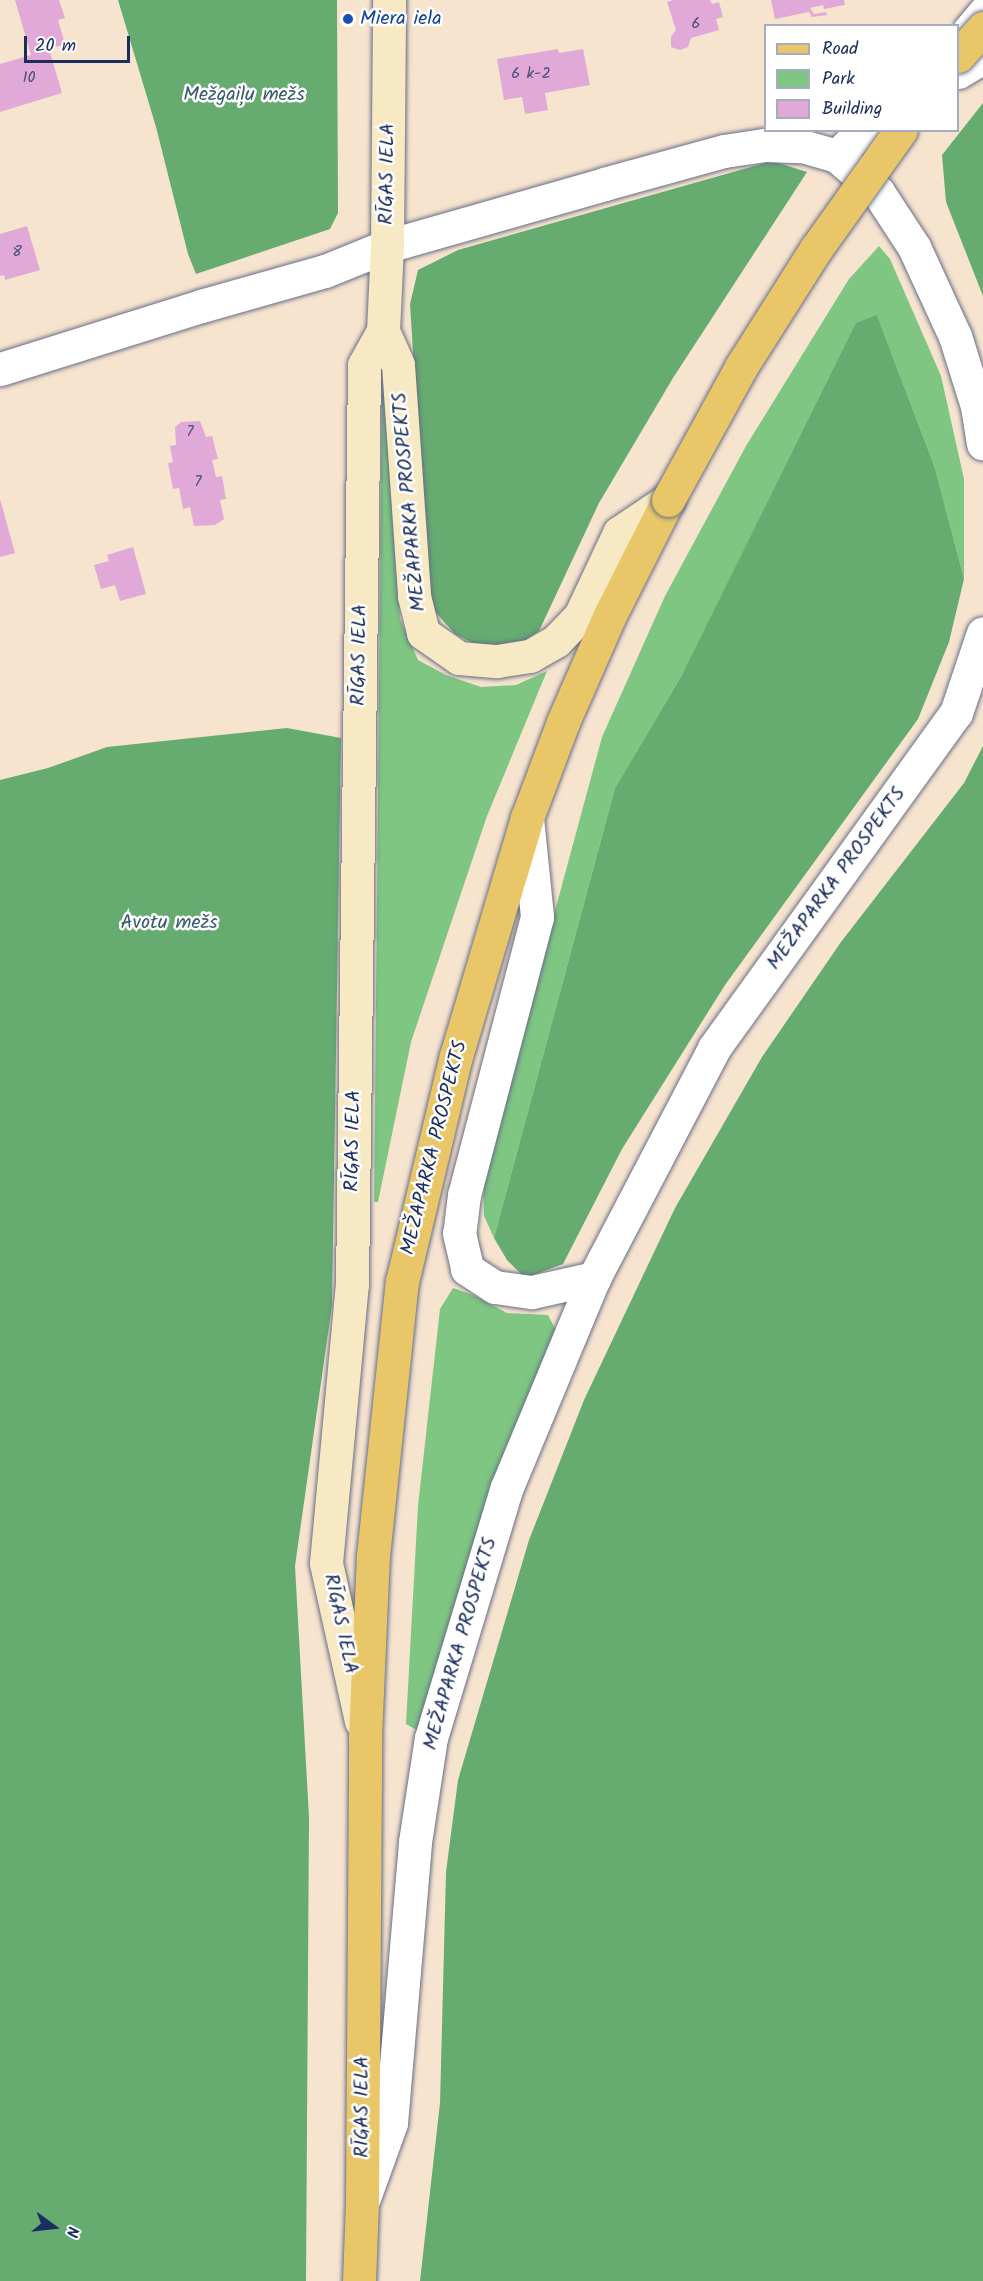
<!DOCTYPE html>
<html>
<head>
<meta charset="utf-8">
<style>
	body { margin:0 }
	#map { position:relative; width:983px; height:2281px; overflow:hidden; background:#f7e4cf; font-family:Kalam,sans-serif }
	div>[style] { position:absolute }
	.green>* { inset:0; background:#7ec682 }
	.forest>* { inset:0; background:#66ab70 }
	.building>* { inset:0; background:#e0a9d8 }
	.roads { filter:drop-shadow(0 0 2px #686e86) drop-shadow(0 0 2px #686e86) }
	.lane>* { height:16px; margin:-8px; padding:0 8px; transform-origin:8px; border-radius:8px; background:#fff }
	.street>* { height:33px; margin:-16.5px; padding:0 16.5px; transform-origin:16.5px; border-radius:16.5px; background:#fff }
	.secondary>* { height:33px; margin:-16.5px; padding:0 16.5px; transform-origin:16.5px; border-radius:16.5px; background:#f6e9c3 }
	.primary>* { height:33px; margin:-16.5px; padding:0 16.5px; transform-origin:16.5px; border-radius:16.5px; background:#e9c769 }
	.bridges { filter:drop-shadow(0 0 2px #686e86) drop-shadow(0 0 2px #686e86) }
	.primary-bridge>* { height:33px; margin:-16.5px; padding:0 16.5px; transform-origin:16.5px; border-radius:16.5px; background:#e9c769 }
	.dots>* { width:16px; height:16px; translate:-50% -50%; box-sizing:border-box; border:3px solid #fff; border-radius:50% }
	span { translate:-50% -50%; white-space:nowrap; text-align:center; line-height:1.15; -webkit-text-stroke:5px #fff; paint-order:stroke }
	.number-label { font-size:16px; color:#4c4e7c }
	.number-label span { -webkit-text-stroke-width:0 }
	.transit-label { font-size:20px; color:#164399 }
	.left { translate:0 -50%; text-align:left }
	.park-label { font-size:20px; color:#395c69 }
	.street-label { font-size:20px; color:#1b2f5e }
	.legend { position:absolute; left:764px; top:24px; width:195px; height:108px; box-sizing:border-box; background:#fff; border:2px solid #a4acbf; margin:0; padding:8px 10px; list-style:none; font-size:18px; color:#1b2f5e }
	.legend li { display:flex; align-items:center; gap:12px; height:30px }
	.legend b { width:30px; border:2px solid #a4acbf }
	.north { position:absolute; left:24px; top:2197px; width:60px; height:60px; -webkit-text-stroke:4px #fff; paint-order:stroke; rotate:105deg; font-size:16px; font-weight:700; line-height:24px; text-align:center; color:#1b2f5e }
	.north::after { content:''; display:block; margin:auto; width:21px; height:27px; background:#1b2f5e; clip-path:polygon(50% 0,100% 100%,50% 72%,0 100%) }
	.scale { position:absolute; left:24px; top:36px; width:106px; height:27px; box-sizing:border-box; border:3px solid #1b2f5e; border-top:0; padding-left:8px; font-size:18px; line-height:21px; white-space:nowrap; color:#1b2f5e; -webkit-text-stroke:4px #fff; paint-order:stroke }
</style>
</head>
<body>
<div id="map">
	<div class="green">
		<i style="clip-path:polygon(879px 246px,890px 259px,941px 376px,964px 479px,964px 579px,935px 468px,877px 315px,682px 675px,615px 788px,494px 1238px,484px 1216px,483px 1177px,602px 737px,665px 596px,746px 446px,849px 279px)"></i>
		<i style="clip-path:polygon(382px 393px,385px 393px,400px 619px,418px 660px,446px 675px,481px 687px,516px 685px,547px 671px,487px 816px,411px 1042px,378px 1202px,374px 1202px)"></i>
		<i style="clip-path:polygon(453px 1288px,473px 1295px,507px 1313px,548px 1315px,558px 1334px,422px 1733px,406px 1724px,418px 1506px,440px 1309px)"></i>
	</div>
	<div class="forest">
		<i style="clip-path:polygon(118px 0,337px 0,338px 213px,330px 229px,196px 274px,188px 254px,156px 127px)"></i>
		<i style="clip-path:polygon(983px 103px,983px 296px,946px 202px,942px 155px)"></i>
		<i style="clip-path:polygon(772px 161px,807px 172px,673px 378px,599px 503px,539px 631px,518px 645px,492px 653px,455px 634px,429px 605px,410px 304px,418px 270px,458px 250px)"></i>
		<i style="clip-path:polygon(877px 315px,935px 468px,964px 579px,949px 642px,918px 719px,725px 985px,622px 1149px,563px 1264px,525px 1278px,507px 1260px,494px 1238px,615px 788px,682px 675px,856px 323px)"></i>
		<i style="clip-path:polygon(287px 728px,341px 738px,332px 1305px,295px 1566px,309px 1817px,306px 2281px,0 2281px,0 780px,48px 768px,107px 747px)"></i>
		<i style="clip-path:polygon(983px 746px,983px 2281px,420px 2281px,440px 2103px,446px 1872px,458px 1780px,529px 1540px,584px 1400px,675px 1208px,762px 1057px,841px 942px,964px 783px)"></i>
	</div>
	<div class="building">
		<i style="clip-path:polygon(15px 0,59px 0,65px 18px,58px 20px,65px 44px,49px 49px,62px 93px,0 112px,0 64px,31px 55px)"></i>
		<i style="clip-path:polygon(673px 0,710px 0,712px 4px,719px 2px,723px 17px,716px 19px,719px 30px,691px 38px,688px 47px,680px 50px,671px 47px,671px 37px,676px 30px,667px 2px)"></i>
		<i style="clip-path:polygon(771px 0,844px 0,845px 5px,824px 9px,823px 5px,810px 8px,814px 14px,826px 12px,827px 15px,812px 17px,809px 12px,775px 19px)"></i>
		<i style="clip-path:polygon(558px 49px,559px 53px,583px 49px,590px 85px,545px 93px,548px 110px,525px 114px,522px 97px,504px 100px,497px 59px)"></i>
		<i style="clip-path:polygon(27px 226px,40px 270px,5px 280px,4px 275px,0 276px,0 234px)"></i>
		<i style="clip-path:polygon(200px 421px,206px 437px,212px 436px,218px 459px,212px 460px,216px 477px,222px 476px,226px 499px,220px 500px,224px 519px,215px 525px,194px 526px,190px 507px,183px 509px,179px 488px,173px 489px,168px 463px,173px 462px,170px 446px,176px 445px,175px 427px,181px 422px)"></i>
		<i style="clip-path:polygon(0 499px,15px 553px,0 557px)"></i>
		<i style="clip-path:polygon(133px 547px,146px 594px,120px 601px,115px 585px,101px 589px,94px 565px,109px 561px,107px 555px)"></i>
	</div>
	<div class="roads">
		<div class="lane">
			<i style="left:962px;top:27px;width:33px;rotate:-50deg"></i>
		</div>
		<div class="street">
			<i style="left:958px;top:72px;width:29px;rotate:-31deg"></i>
			<i style="left:837px;top:156px;width:37px;rotate:-45deg"></i>
			<i style="left:0;top:369px;width:211px;rotate:-17.4deg"></i>
			<i style="left:201px;top:306px;width:129px;rotate:-15.8deg"></i>
			<i style="left:325px;top:271px;width:67px;rotate:-22deg"></i>
			<i style="left:387px;top:246px;width:226px;rotate:-15.9deg"></i>
			<i style="left:604px;top:184px;width:124px;rotate:-15.4deg"></i>
			<i style="left:724px;top:151px;width:40px;rotate:-8.5deg"></i>
			<i style="left:764px;top:145px;width:38px;rotate:2deg"></i>
			<i style="left:802px;top:146px;width:36px;rotate:16deg"></i>
			<i style="left:837px;top:156px;width:55px;rotate:41.3deg"></i>
			<i style="left:878px;top:192px;width:66px;rotate:56.8deg"></i>
			<i style="left:914px;top:247px;width:98px;rotate:65.3deg"></i>
			<i style="left:955px;top:336px;width:73px;rotate:72.6deg"></i>
			<i style="left:977px;top:406px;width:38px;rotate:81deg"></i>
			<i style="left:527px;top:818px;width:100px;rotate:84.2deg"></i>
			<i style="left:537px;top:917px;width:287px;rotate:104.7deg"></i>
			<i style="left:464px;top:1195px;width:38px;rotate:97deg"></i>
			<i style="left:459px;top:1233px;width:37px;rotate:77deg"></i>
			<i style="left:467px;top:1269px;width:33px;rotate:33deg"></i>
			<i style="left:495px;top:1287px;width:37px;rotate:8deg"></i>
			<i style="left:532px;top:1292px;width:64px;rotate:-12.7deg"></i>
			<i style="left:364px;top:2198px;width:80px;rotate:-70.2deg"></i>
			<i style="left:391px;top:2123px;width:282px;rotate:-85.1deg"></i>
			<i style="left:415px;top:1842px;width:105px;rotate:-81.3deg"></i>
			<i style="left:431px;top:1738px;width:262px;rotate:-73.2deg"></i>
			<i style="left:507px;top:1487px;width:226px;rotate:-67.4deg"></i>
			<i style="left:594px;top:1278px;width:259px;rotate:-62.4deg"></i>
			<i style="left:714px;top:1048px;width:413px;rotate:-54.2deg"></i>
			<i style="left:956px;top:713px;width:84px;rotate:-71.4deg"></i>
		</div>
		<div class="secondary">
			<i style="left:383px;top:331px;width:37px;rotate:66deg"></i>
			<i style="left:398px;top:365px;width:232px;rotate:86deg"></i>
			<i style="left:414px;top:596px;width:38px;rotate:76deg"></i>
			<i style="left:423px;top:633px;width:44px;rotate:34.8deg"></i>
			<i style="left:459px;top:658px;width:38px;rotate:5deg"></i>
			<i style="left:497px;top:661px;width:33px;rotate:-9deg"></i>
			<i style="left:530px;top:656px;width:30px;rotate:-30deg"></i>
			<i style="left:556px;top:641px;width:35px;rotate:-46deg"></i>
			<i style="left:580px;top:616px;width:92px;rotate:-64.8deg"></i>
			<i style="left:619px;top:533px;width:59px;rotate:-34deg"></i>
			<i style="left:361px;top:1721px;width:162px;rotate:-102.5deg"></i>
			<i style="left:326px;top:1563px;width:280px;rotate:-84.7deg"></i>
			<i style="left:352px;top:1284px;width:919px;rotate:-89.25deg"></i>
			<i style="left:364px;top:365px;width:39px;rotate:-61deg"></i>
			<i style="left:383px;top:331px;width:85px;rotate:-87.3deg"></i>
			<i style="left:387px;top:246px;width:246px;rotate:-89.5deg"></i>
		</div>
		<div class="primary">
			<i style="left:359px;top:2281px;width:79px;rotate:-87.8deg"></i>
			<i style="left:362px;top:2202px;width:465px;rotate:-89.6deg"></i>
			<i style="left:365px;top:1737px;width:181px;rotate:-87.5deg"></i>
			<i style="left:373px;top:1556px;width:276px;rotate:-84deg"></i>
			<i style="left:402px;top:1282px;width:232px;rotate:-76.6deg"></i>
			<i style="left:456px;top:1056px;width:248px;rotate:-73.4deg"></i>
			<i style="left:527px;top:818px;width:103px;rotate:-69.4deg"></i>
			<i style="left:563px;top:722px;width:117px;rotate:-66.3deg"></i>
			<i style="left:610px;top:615px;width:129px;rotate:-63.2deg"></i>
		</div>
	</div>
	<div class="bridges">
		<div class="primary-bridge">
			<i style="left:958px;top:56px;width:38px;rotate:-48deg"></i>
			<i style="left:668px;top:500px;width:152px;rotate:-61.2deg"></i>
			<i style="left:741px;top:367px;width:140px;rotate:-57.6deg"></i>
			<i style="left:816px;top:249px;width:146px;rotate:-54.5deg"></i>
		</div>
	</div>
	<div class="dots">
		<i style="left:348px;top:19px;background:#1a4fb4"></i>
	</div>
	<div class="number-label">
		<span style="left:696px;top:24px">6</span>
		<span style="left:531px;top:74px">6 k-2</span>
		<span style="left:29px;top:78px">10</span>
		<span style="left:17px;top:252px">8</span>
		<span style="left:190px;top:432px">7</span>
		<span style="left:198px;top:482px">7</span>
	</div>
	<div class="transit-label">
		<span class="left" style="left:360px;top:19px">Miera iela</span>
	</div>
	<div class="park-label">
		<span style="left:244px;top:95px">Mežgaiļu mežs</span>
		<span style="left:169px;top:923px">Avotu mežs</span>
	</div>
	<div class="street-label">
		<span style="left:388px;top:174px;rotate:-89deg">RĪGAS IELA</span>
		<span style="left:410px;top:502px;rotate:-95deg">MEŽAPARKA PROSPEKTS</span>
		<span style="left:360px;top:655px;rotate:-89deg">RĪGAS IELA</span>
		<span style="left:837px;top:879px;rotate:-54deg">MEŽAPARKA PROSPEKTS</span>
		<span style="left:354px;top:1141px;rotate:-89deg">RĪGAS IELA</span>
		<span style="left:435px;top:1148px;rotate:-76deg">MEŽAPARKA PROSPEKTS</span>
		<span style="left:340px;top:1624px;rotate:78deg">RĪGAS IELA</span>
		<span style="left:461px;top:1644px;rotate:-74deg">MEŽAPARKA PROSPEKTS</span>
		<span style="left:363px;top:2107px;rotate:-90deg">RĪGAS IELA</span>
	</div>
	<ul class="legend">
	<li><b style="height:8px;background:#e9c769"></b>Road</li>
	<li><b style="height:16px;background:#7ec682"></b>Park</li>
	<li><b style="height:16px;background:#e0a9d8"></b>Building</li>
	</ul>
	<div class="north">N</div>
	<div class="scale">20 m</div>
</div>
</body>
</html>
